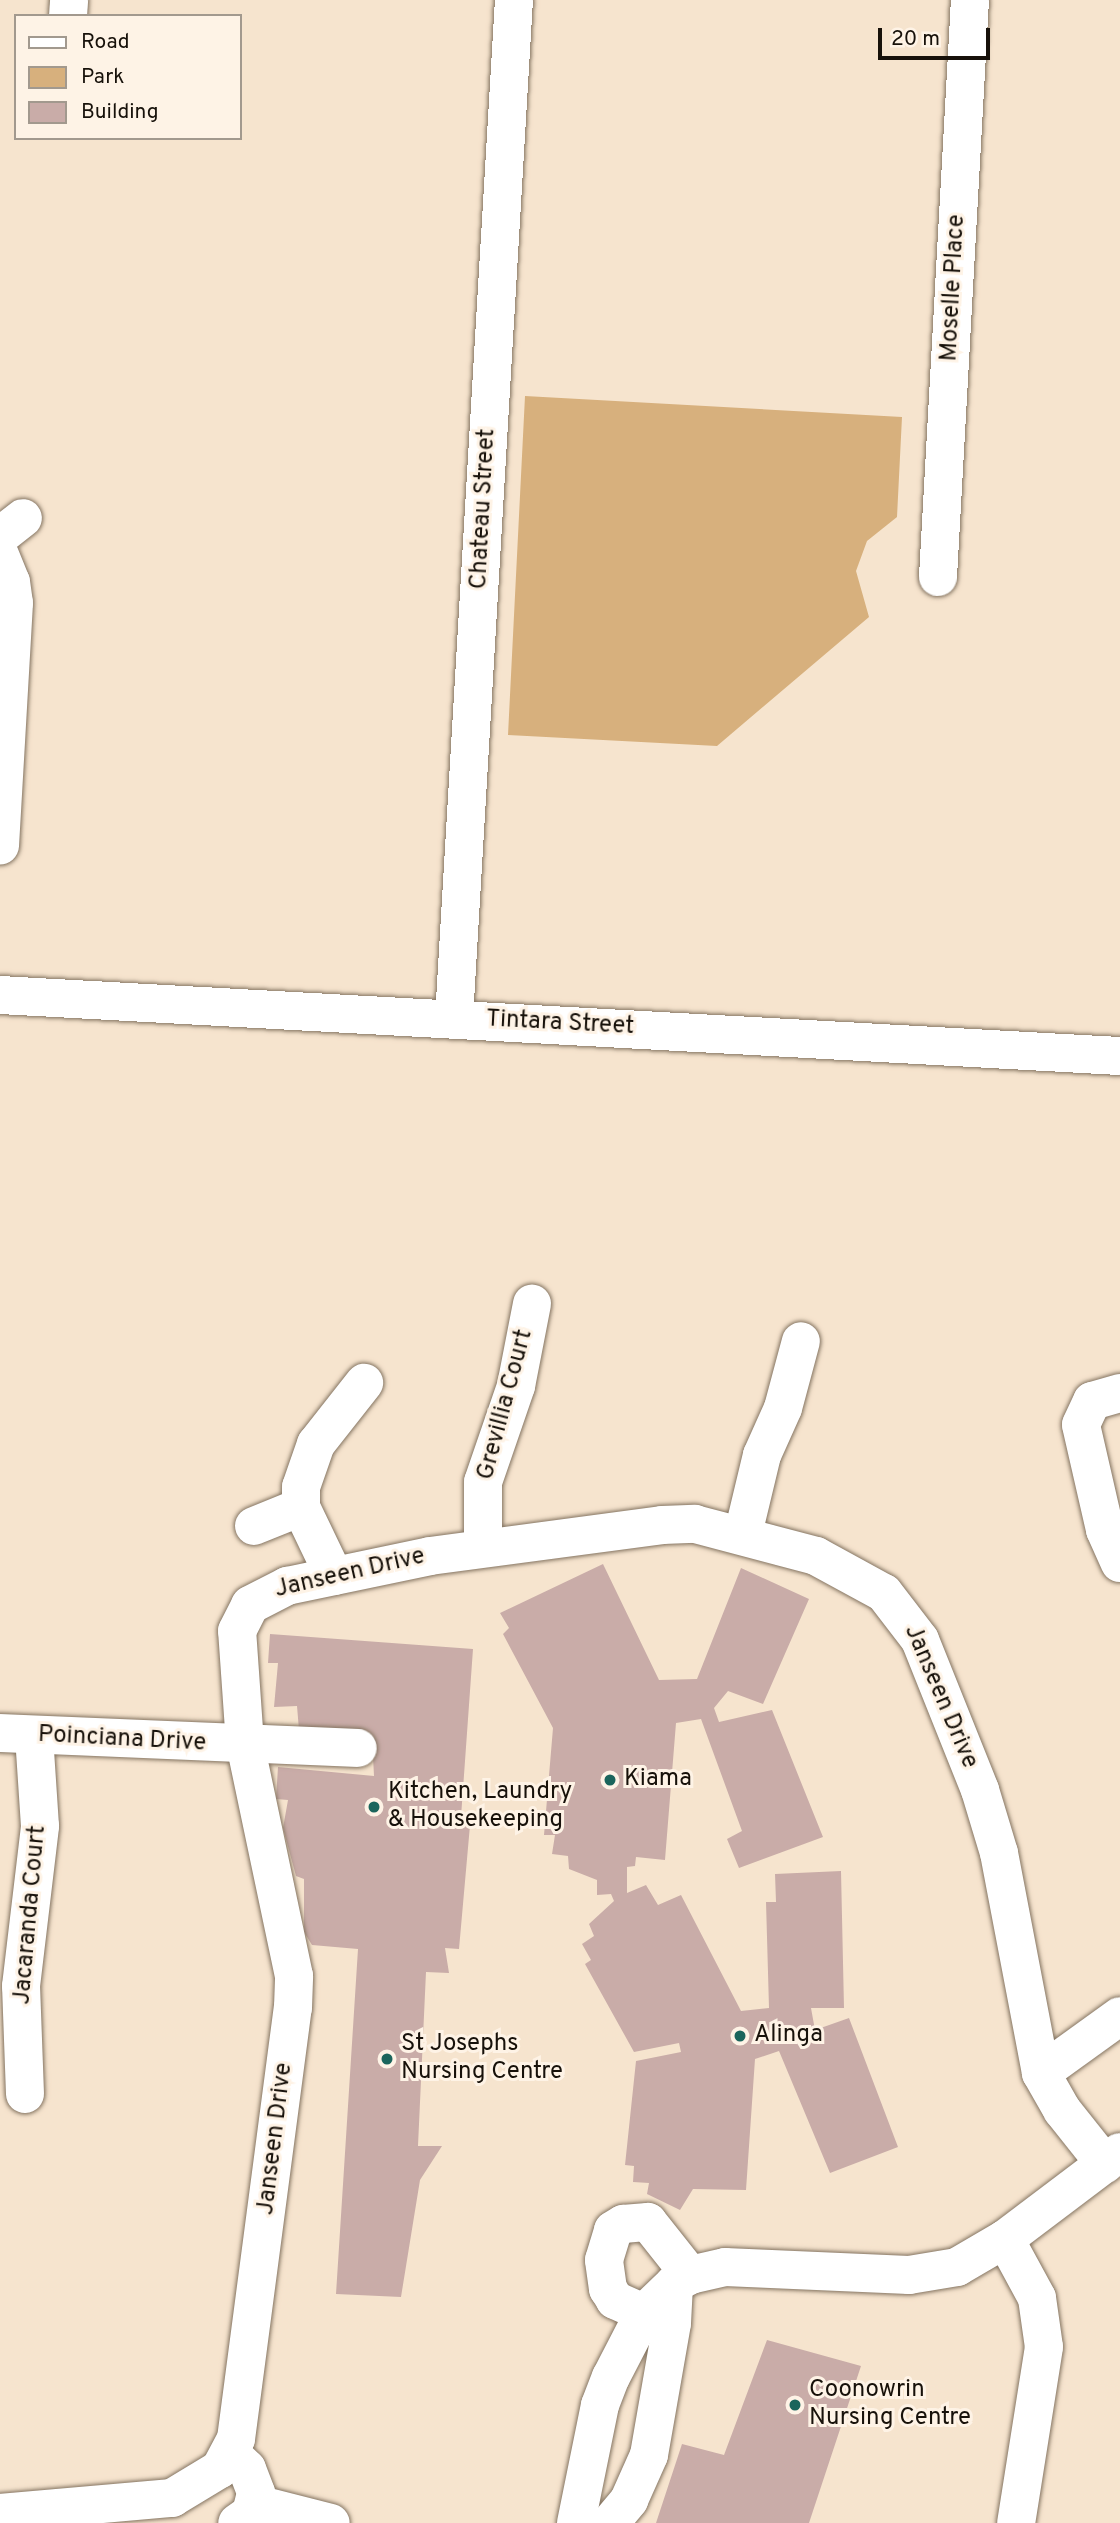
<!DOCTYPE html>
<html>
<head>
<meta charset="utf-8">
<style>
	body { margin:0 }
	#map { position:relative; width:1120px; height:2523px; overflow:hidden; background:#f6e4ce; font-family:Overpass,sans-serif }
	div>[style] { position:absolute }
	.green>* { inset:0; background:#d7b07d }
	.building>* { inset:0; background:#c9aca8 }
	.roads { filter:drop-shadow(0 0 2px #847461) drop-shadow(0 0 2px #847461) }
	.minor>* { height:38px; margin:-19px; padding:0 19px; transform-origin:19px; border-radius:19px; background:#fff }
	.dots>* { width:19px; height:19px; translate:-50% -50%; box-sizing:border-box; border:4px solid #fef3e6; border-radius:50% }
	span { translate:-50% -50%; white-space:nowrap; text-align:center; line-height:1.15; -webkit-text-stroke:6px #fef3e6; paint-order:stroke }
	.street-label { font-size:24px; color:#17110a }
	.poi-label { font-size:24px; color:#17110a }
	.left { translate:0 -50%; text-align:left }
	.legend { position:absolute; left:14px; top:14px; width:228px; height:126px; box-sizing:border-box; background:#fef3e6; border:2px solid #a2998e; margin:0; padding:9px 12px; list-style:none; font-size:21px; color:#17110a }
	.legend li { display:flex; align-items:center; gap:14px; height:35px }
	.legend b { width:35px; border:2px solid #a2998e }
	.scale { position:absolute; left:878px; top:28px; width:112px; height:32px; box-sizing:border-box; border:4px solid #17110a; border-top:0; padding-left:9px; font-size:21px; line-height:24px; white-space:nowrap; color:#17110a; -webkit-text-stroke:5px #fef3e6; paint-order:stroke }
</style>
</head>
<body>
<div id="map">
	<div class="green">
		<i style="clip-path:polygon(525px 396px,902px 417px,897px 517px,867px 541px,856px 571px,869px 617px,717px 746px,508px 735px)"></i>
	</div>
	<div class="building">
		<i style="clip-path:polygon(603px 1564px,659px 1680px,697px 1679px,741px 1568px,809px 1599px,763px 1704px,728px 1691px,714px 1708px,719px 1722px,772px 1710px,823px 1837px,739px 1868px,727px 1839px,742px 1831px,701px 1719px,676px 1723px,665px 1860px,636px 1857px,635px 1866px,627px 1867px,627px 1893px,646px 1885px,658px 1905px,681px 1895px,741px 2011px,769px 2008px,766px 1902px,776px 1902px,775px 1874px,841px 1871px,844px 2008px,811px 2008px,815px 2030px,849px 2018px,898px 2147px,830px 2173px,779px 2051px,755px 2059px,746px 2190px,693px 2189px,680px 2210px,647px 2194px,649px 2183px,633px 2182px,634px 2166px,625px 2165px,636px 2061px,681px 2052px,679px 2043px,634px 2052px,585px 1964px,591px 1960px,582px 1944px,594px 1936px,589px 1924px,614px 1901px,611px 1894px,597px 1895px,597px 1880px,569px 1869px,568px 1856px,552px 1854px,555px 1835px,544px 1835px,553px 1728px,503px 1634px,509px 1628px,500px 1613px)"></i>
		<i style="clip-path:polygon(270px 1634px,473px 1649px,461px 1817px,471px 1814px,459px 1949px,445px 1948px,449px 1973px,426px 1972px,418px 2146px,442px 2146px,420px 2180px,401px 2297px,336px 2294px,358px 1949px,312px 1945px,304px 1932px,304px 1879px,296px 1876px,283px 1828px,288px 1800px,276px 1799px,278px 1767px,374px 1776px,372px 1737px,299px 1730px,297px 1706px,274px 1707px,278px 1663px,268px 1663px)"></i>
		<i style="clip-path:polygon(767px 2340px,861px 2366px,809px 2523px,656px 2523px,682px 2444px,724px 2455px)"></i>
	</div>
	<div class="roads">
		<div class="minor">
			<i style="left:68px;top:16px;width:16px;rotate:-86deg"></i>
			<i style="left:0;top:536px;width:29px;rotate:-38deg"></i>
			<i style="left:0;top:555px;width:29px;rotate:68deg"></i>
			<i style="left:11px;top:582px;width:21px;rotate:82deg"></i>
			<i style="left:14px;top:603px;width:243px;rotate:93.3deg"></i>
			<i style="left:938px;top:577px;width:578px;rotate:-86.83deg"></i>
			<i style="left:0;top:995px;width:1122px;rotate:3.12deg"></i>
			<i style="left:454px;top:1018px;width:1020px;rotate:-86.63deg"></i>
			<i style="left:1120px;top:1393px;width:29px;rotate:164deg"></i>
			<i style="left:1092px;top:1401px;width:26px;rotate:115deg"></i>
			<i style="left:1081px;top:1425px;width:108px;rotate:77.1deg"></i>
			<i style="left:1105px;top:1530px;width:36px;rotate:66deg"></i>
			<i style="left:254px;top:1526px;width:51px;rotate:-22deg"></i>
			<i style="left:743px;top:1534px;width:81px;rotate:-76.5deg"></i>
			<i style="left:762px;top:1455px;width:51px;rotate:-65.9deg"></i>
			<i style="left:783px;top:1408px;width:69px;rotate:-75deg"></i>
			<i style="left:483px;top:1548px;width:66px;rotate:-90deg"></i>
			<i style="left:483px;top:1482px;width:102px;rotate:-71deg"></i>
			<i style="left:516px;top:1386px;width:84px;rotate:-79deg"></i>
			<i style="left:334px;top:1576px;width:76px;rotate:-115.6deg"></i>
			<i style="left:301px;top:1507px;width:20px;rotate:-90deg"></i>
			<i style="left:301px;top:1487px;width:46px;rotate:-70.8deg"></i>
			<i style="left:316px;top:1444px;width:78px;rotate:-51.8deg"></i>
			<i style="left:0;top:1733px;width:358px;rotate:2.4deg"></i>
			<i style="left:1041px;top:2073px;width:97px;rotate:-35.8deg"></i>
			<i style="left:25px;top:2094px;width:108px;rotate:-92.1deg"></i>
			<i style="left:21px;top:1986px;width:161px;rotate:-83.2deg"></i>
			<i style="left:40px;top:1826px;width:90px;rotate:-93.8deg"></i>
			<i style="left:1005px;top:2239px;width:67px;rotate:61.5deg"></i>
			<i style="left:1037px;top:2298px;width:49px;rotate:81.9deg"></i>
			<i style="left:1044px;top:2347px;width:178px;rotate:99deg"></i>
			<i style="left:644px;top:2313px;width:32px;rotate:-156deg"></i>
			<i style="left:615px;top:2300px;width:13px;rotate:-122deg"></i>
			<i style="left:608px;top:2289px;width:29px;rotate:-98deg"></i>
			<i style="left:604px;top:2260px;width:31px;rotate:-73deg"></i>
			<i style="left:613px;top:2230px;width:12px;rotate:-31deg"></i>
			<i style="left:623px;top:2224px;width:25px;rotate:-5deg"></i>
			<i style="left:648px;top:2222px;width:68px;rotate:51.6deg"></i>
			<i style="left:230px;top:2453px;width:23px;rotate:43deg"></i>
			<i style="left:247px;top:2469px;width:26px;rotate:69deg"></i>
			<i style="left:256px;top:2493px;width:21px;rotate:104deg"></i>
			<i style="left:251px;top:2513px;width:17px;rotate:144deg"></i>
			<i style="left:256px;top:2504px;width:77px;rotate:14.2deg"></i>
			<i style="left:0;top:2513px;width:173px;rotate:-5deg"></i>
			<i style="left:172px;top:2498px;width:56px;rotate:-31.1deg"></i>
			<i style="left:220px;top:2469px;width:34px;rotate:-62deg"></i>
			<i style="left:236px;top:2439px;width:435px;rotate:-82.5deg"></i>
			<i style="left:293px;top:2008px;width:32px;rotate:-88deg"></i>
			<i style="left:294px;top:1976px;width:237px;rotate:-101.9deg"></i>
			<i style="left:245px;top:1744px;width:113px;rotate:-94deg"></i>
			<i style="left:237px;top:1631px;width:29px;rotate:-63deg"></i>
			<i style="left:250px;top:1605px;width:42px;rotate:-27.2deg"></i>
			<i style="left:287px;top:1586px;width:146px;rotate:-11.8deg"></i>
			<i style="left:430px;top:1556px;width:234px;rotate:-7.6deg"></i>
			<i style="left:662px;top:1525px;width:33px;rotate:-2deg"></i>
			<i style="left:695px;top:1524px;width:125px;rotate:14.8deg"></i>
			<i style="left:816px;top:1556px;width:77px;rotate:28.6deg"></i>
			<i style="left:884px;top:1593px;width:59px;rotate:52.5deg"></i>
			<i style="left:920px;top:1640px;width:162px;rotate:68.2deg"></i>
			<i style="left:980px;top:1790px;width:66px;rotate:73.2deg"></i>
			<i style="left:999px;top:1853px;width:224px;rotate:79.2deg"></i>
			<i style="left:1041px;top:2073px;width:43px;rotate:60.4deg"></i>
			<i style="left:1062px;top:2110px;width:69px;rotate:51.5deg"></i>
			<i style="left:576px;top:2523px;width:120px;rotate:-78.5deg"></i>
			<i style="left:600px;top:2405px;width:30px;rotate:-69deg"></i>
			<i style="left:611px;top:2377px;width:72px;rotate:-62.7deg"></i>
			<i style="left:644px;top:2313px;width:42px;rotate:-44deg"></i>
			<i style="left:674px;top:2284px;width:18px;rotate:-29deg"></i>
			<i style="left:690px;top:2275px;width:36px;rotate:-13deg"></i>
			<i style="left:725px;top:2267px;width:184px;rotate:2.5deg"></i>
			<i style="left:909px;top:2275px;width:49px;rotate:-9.5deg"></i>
			<i style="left:957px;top:2267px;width:56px;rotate:-30.3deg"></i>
			<i style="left:1005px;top:2239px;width:144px;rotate:-37.1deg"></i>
			<i style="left:610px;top:2523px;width:30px;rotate:-50deg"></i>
			<i style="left:629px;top:2500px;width:49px;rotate:-66deg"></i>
			<i style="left:649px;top:2455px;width:134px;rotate:-80.1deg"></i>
			<i style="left:672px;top:2323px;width:39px;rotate:-87deg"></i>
		</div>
	</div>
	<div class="dots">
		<i style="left:610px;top:1780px;background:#1b655c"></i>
		<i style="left:374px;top:1807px;background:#1b655c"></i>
		<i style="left:740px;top:2036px;background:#1b655c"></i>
		<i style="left:387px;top:2059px;background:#1b655c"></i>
		<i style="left:795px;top:2405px;background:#1b655c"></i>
	</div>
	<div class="street-label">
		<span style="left:954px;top:288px;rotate:-87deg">Moselle Place</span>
		<span style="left:484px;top:509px;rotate:-87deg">Chateau Street</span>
		<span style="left:560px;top:1024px;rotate:3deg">Tintara Street</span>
		<span style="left:506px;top:1405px;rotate:-75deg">Grevillia Court</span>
		<span style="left:350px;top:1574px;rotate:-13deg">Janseen Drive</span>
		<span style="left:940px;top:1697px;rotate:67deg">Janseen Drive</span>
		<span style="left:122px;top:1740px;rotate:3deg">Poinciana Drive</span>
		<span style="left:31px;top:1915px;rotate:-85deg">Jacaranda Court</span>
		<span style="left:276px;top:2139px;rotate:-83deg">Janseen Drive</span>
	</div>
	<div class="poi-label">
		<span class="left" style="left:624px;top:1780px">Kiama</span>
		<span class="left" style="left:388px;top:1807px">Kitchen, Laundry<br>&amp; Housekeeping</span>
		<span class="left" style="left:754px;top:2036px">Alinga</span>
		<span class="left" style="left:401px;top:2059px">St Josephs<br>Nursing Centre</span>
		<span class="left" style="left:809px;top:2405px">Coonowrin<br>Nursing Centre</span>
	</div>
	<ul class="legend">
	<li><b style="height:9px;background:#fff"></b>Road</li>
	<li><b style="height:19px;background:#d7b07d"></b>Park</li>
	<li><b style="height:19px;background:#c9aca8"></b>Building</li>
	</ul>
	<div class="scale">20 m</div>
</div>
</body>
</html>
